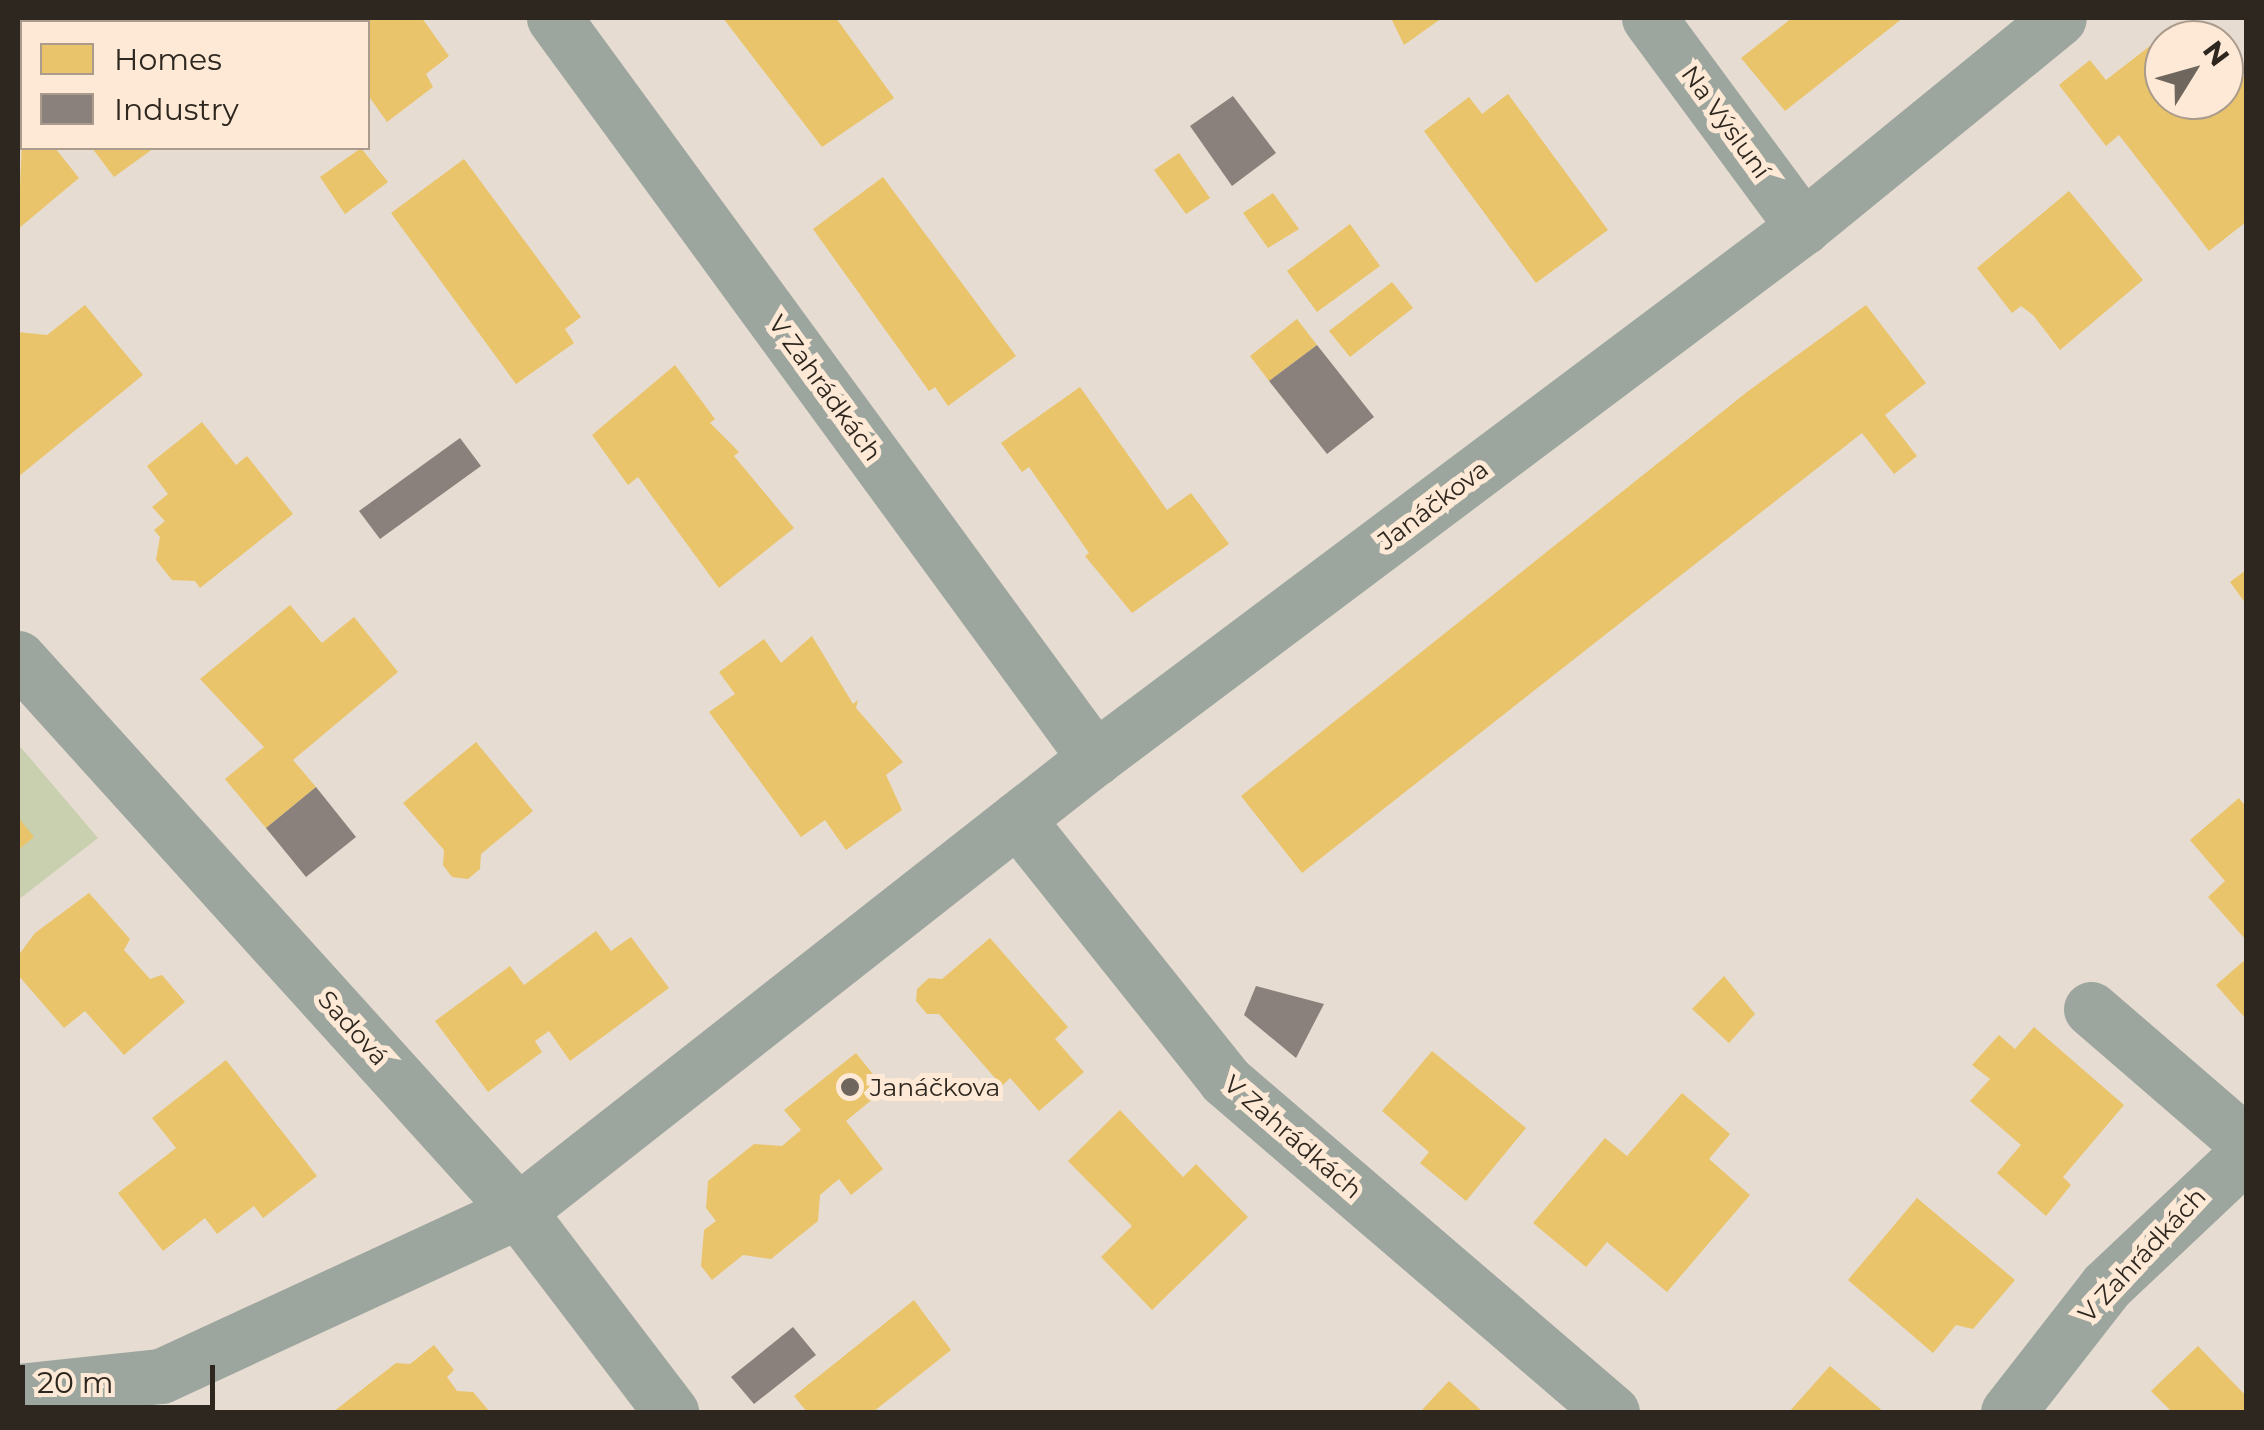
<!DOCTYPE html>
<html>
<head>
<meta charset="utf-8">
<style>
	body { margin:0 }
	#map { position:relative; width:2264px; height:1430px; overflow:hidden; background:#e7dcd1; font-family:Montserrat,sans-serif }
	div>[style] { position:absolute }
	.green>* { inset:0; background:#c9d0af }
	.homes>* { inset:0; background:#e9c46a }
	.industry>* { inset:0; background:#8a817c }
	.street>* { height:55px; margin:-27.5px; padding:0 27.5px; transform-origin:27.5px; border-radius:27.5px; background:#9ca69f }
	.dots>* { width:28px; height:28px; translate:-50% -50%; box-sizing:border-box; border:5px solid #fde9d5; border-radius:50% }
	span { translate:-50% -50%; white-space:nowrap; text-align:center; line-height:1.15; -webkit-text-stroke:10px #fde9d5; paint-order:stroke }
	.street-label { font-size:25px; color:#2e271f }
	.poi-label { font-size:25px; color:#2e271f }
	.left { translate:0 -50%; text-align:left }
	.frame { position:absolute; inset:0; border:20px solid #2e271f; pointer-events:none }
	.legend { position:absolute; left:20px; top:20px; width:350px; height:130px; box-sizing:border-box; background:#fde9d5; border:2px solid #aa9b8c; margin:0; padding:12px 18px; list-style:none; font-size:30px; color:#2e271f }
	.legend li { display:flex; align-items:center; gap:20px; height:50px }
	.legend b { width:50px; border:2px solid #aa9b8c }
	.north { position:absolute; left:2144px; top:20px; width:100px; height:100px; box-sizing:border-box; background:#fde9d5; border:2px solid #aa9b8c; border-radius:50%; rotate:53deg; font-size:28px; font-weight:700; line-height:40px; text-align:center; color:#2e271f }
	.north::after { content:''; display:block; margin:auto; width:35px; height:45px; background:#6f665d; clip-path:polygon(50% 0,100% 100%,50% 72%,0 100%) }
	.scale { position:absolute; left:20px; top:1365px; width:195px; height:45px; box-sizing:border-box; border:5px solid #2e271f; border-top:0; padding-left:12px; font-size:30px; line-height:35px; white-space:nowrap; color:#2e271f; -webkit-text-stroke:8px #fde9d5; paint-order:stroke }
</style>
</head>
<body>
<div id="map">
	<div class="green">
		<i style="clip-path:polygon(18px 744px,98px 838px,18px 900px)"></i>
	</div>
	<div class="homes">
		<i style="clip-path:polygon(311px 18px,422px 18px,449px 56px,426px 74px,433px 87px,387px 122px,368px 95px,368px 22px)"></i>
		<i style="clip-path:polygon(723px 18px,836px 18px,894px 98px,822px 147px)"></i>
		<i style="clip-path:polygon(1391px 18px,1442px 18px,1404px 45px)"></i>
		<i style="clip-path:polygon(1792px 18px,1903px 18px,1785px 111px,1741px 58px)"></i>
		<i style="clip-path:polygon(2202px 23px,2216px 40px,2164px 40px,2164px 100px,2224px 100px,2224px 51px,2246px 80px,2246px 222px,2209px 251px,2119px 135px,2106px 146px,2059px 85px,2090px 60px,2106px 80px,2177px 25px,2185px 36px)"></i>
		<i style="clip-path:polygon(1508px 94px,1608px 230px,1536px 283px,1424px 131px,1469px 97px,1482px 114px)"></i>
		<i style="clip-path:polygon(22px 142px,22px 148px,55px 148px,79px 178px,18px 229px)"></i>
		<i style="clip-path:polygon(92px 148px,154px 148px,114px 177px)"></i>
		<i style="clip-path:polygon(361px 148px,388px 182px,345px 214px,320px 177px)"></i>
		<i style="clip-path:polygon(1179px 153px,1210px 198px,1186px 214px,1154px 170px)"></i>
		<i style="clip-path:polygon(464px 159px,581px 317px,565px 329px,574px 343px,516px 384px,391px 213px)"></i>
		<i style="clip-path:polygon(883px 177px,1016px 356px,948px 406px,935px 387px,929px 391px,813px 229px)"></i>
		<i style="clip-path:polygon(2069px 191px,2143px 280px,2060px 350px,2033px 315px,2021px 306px,2012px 313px,1977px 268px)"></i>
		<i style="clip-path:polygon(1273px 193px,1299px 229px,1268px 248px,1243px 213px)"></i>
		<i style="clip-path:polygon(1350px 224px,1380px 266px,1317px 312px,1287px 271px)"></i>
		<i style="clip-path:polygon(1392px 282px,1413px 308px,1350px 357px,1329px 331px)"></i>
		<i style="clip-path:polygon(85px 305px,143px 375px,18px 477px,18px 332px,47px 335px)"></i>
		<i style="clip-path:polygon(1866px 305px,1926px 383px,1885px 415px,1917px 456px,1894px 474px,1862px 433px,1302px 873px,1241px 796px,1747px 392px)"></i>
		<i style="clip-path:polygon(1297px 319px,1317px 345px,1269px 381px,1250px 356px)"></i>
		<i style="clip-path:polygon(675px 365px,715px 419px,710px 423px,739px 452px,734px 456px,794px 528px,719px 588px,638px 477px,628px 485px,592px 435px)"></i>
		<i style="clip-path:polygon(1080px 387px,1167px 510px,1191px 493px,1229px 544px,1132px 613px,1085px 556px,1089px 553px,1029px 467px,1022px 472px,1001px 443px)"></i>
		<i style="clip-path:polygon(202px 422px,236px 465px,247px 456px,293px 514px,200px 588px,195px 581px,172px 580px,156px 560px,160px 537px,154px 530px,165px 521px,152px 507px,168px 494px,147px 466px)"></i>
		<i style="clip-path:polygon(2246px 570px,2246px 604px,2230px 582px)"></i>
		<i style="clip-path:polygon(290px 605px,322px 643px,354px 617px,398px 672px,293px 760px,316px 787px,266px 828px,225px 779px,264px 747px,200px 679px)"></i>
		<i style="clip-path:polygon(812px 636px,853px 704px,858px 700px,856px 708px,903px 762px,886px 775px,902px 810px,846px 850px,825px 820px,801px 837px,709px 712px,735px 694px,719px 672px,764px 639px,781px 663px)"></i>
		<i style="clip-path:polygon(476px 742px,533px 811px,481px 854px,480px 869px,468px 879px,452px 877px,443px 865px,444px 850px,403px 803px)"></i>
		<i style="clip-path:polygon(2239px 798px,2246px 807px,2246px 940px,2208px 897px,2225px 881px,2190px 840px)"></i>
		<i style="clip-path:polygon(18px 817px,34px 837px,18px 850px)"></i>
		<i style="clip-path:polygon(89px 893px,130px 939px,124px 950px,150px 979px,162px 975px,185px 1002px,124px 1055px,85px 1011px,64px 1028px,18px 975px,18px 956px,35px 933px)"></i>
		<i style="clip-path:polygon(596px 931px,611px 951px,631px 937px,669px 988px,570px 1061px,549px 1031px,535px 1041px,542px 1052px,488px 1092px,435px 1021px,510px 966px,524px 985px)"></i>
		<i style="clip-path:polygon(990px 938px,1068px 1027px,1055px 1039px,1084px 1072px,1039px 1111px,1010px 1078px,1002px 1086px,939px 1014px,927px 1014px,916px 1001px,917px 989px,929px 978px,942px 979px)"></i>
		<i style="clip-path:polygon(2246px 959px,2246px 1019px,2216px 985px)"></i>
		<i style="clip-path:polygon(1724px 976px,1755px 1014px,1729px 1043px,1692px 1009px)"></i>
		<i style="clip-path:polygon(2034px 1027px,2124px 1105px,2063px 1177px,2071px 1185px,2046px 1216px,1997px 1173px,2021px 1145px,1970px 1101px,1990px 1079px,1972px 1065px,1999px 1035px,2015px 1049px)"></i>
		<i style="clip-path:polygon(1432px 1051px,1526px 1128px,1466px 1201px,1420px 1163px,1429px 1152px,1382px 1111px)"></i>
		<i style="clip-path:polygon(856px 1053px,885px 1089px,846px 1121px,883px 1169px,851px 1195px,839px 1179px,820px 1195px,818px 1221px,771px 1259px,743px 1255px,712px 1280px,701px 1266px,704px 1230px,716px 1221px,706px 1208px,708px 1181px,754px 1144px,782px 1146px,801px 1130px,784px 1110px)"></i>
		<i style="clip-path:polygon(226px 1060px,317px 1176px,263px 1218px,254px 1206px,217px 1234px,205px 1218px,163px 1251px,118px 1193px,176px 1148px,152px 1118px)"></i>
		<i style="clip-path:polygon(1682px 1093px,1730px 1134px,1709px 1159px,1750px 1195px,1667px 1292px,1607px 1242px,1586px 1267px,1533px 1223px,1605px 1138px,1627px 1156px)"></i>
		<i style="clip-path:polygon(1120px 1110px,1183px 1177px,1196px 1164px,1248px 1217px,1152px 1310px,1101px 1257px,1132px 1226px,1068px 1161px)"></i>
		<i style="clip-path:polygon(1917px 1198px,2015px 1280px,1973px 1329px,1956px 1325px,1933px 1353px,1848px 1280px)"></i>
		<i style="clip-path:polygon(914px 1300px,951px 1350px,873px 1412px,807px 1412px,794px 1396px)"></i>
		<i style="clip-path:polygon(434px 1345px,454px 1370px,447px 1377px,457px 1391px,473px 1392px,490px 1412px,333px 1412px,396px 1363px,410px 1364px)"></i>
		<i style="clip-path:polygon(2198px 1346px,2246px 1396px,2246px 1412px,2172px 1412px,2151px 1391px)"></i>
		<i style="clip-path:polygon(1830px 1366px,1884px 1412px,1789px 1412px)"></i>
		<i style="clip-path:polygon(1449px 1381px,1483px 1412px,1420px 1412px)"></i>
	</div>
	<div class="industry">
		<i style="clip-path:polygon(1233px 96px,1276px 153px,1232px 186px,1190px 126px)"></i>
		<i style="clip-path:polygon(1317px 345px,1374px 417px,1327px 454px,1269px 381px)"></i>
		<i style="clip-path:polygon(460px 438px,481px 466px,380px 539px,359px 511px)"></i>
		<i style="clip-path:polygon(316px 787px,356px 837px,306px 877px,266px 828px)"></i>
		<i style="clip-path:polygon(1256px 986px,1324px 1004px,1296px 1058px,1244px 1015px)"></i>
		<i style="clip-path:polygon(793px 1327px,816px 1355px,754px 1404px,731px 1377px)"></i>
	</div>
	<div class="street">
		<i style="left:554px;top:18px;width:917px;rotate:53.83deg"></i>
		<i style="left:1649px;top:18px;width:260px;rotate:53.6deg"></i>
		<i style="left:18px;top:658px;width:746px;rotate:47.88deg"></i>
		<i style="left:518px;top:1211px;width:253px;rotate:52.7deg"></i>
		<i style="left:1017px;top:819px;width:334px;rotate:51.4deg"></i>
		<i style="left:1225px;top:1080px;width:510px;rotate:40.63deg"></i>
		<i style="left:2091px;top:1009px;width:205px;rotate:40.8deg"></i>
		<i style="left:18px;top:1391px;width:144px;rotate:-6deg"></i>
		<i style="left:161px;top:1376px;width:393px;rotate:-24.8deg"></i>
		<i style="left:518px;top:1211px;width:734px;rotate:-38.14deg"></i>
		<i style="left:1095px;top:758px;width:885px;rotate:-36.87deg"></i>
		<i style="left:1803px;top:227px;width:330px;rotate:-39.2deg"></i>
		<i style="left:2008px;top:1412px;width:160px;rotate:-52.1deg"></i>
		<i style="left:2106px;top:1286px;width:192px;rotate:-43.3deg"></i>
	</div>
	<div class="dots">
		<i style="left:850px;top:1087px;background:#6f665d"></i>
	</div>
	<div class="street-label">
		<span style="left:1726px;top:122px;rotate:54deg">Na Výsluní</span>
		<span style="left:825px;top:388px;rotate:54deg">V Zahrádkách</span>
		<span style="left:1433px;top:505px;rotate:-37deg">Janáčkova</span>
		<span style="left:353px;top:1028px;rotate:48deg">Sadová</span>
		<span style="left:1293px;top:1137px;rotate:41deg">V Zahrádkách</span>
		<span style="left:2142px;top:1255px;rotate:-47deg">V Zahrádkách</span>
	</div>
	<div class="poi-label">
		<span class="left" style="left:870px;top:1087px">Janáčkova</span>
	</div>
	<div class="frame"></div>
	<ul class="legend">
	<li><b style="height:28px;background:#e9c46a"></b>Homes</li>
	<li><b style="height:28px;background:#8a817c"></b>Industry</li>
	</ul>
	<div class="north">N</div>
	<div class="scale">20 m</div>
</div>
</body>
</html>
